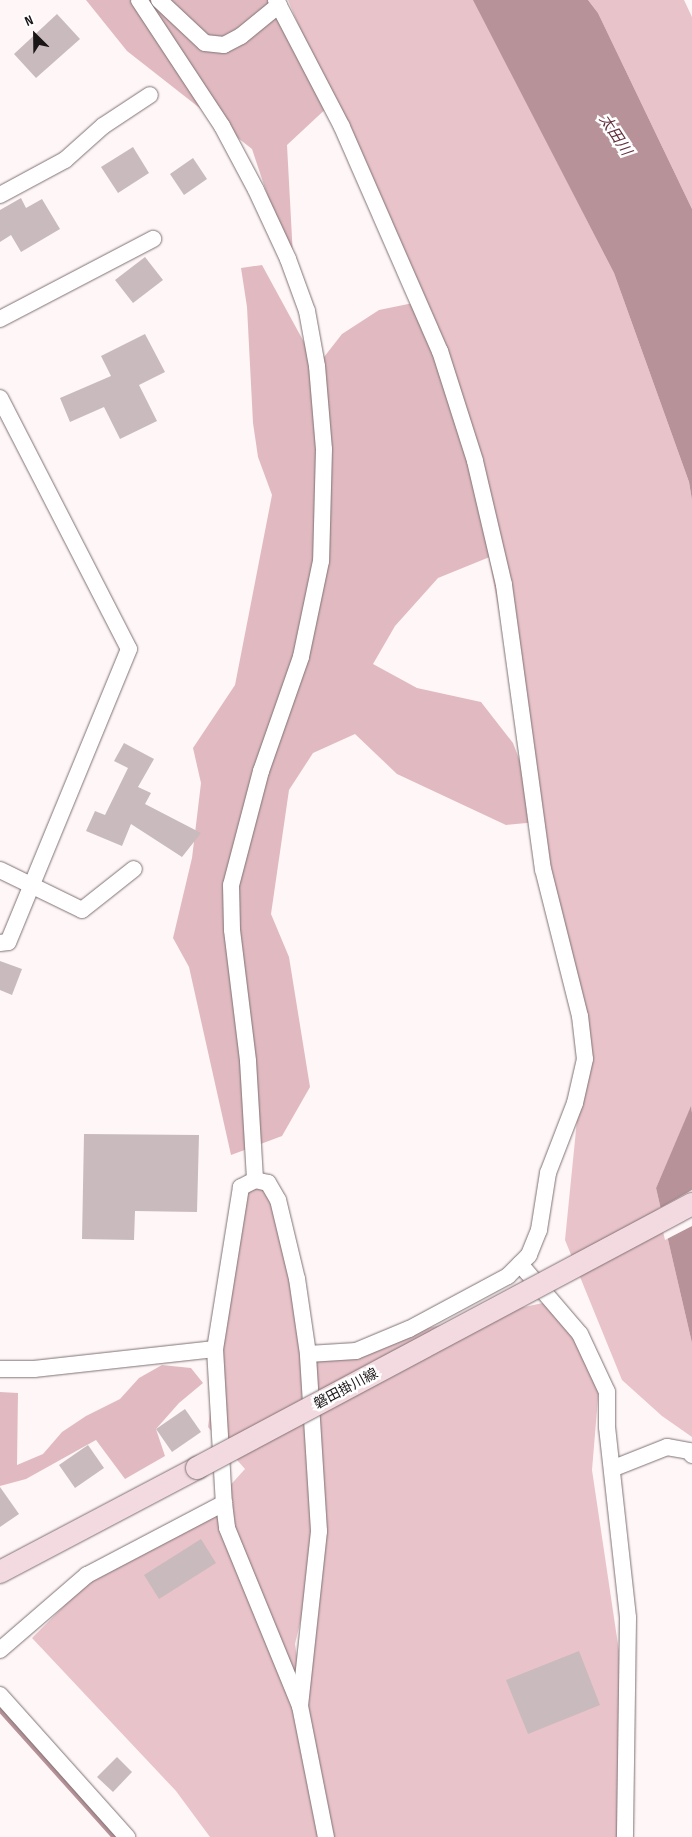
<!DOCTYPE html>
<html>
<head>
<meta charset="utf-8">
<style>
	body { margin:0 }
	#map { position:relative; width:692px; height:1837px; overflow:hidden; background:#fff6f7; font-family:"Sofia Sans Condensed","Noto Sans JP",sans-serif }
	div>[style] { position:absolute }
	.green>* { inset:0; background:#e9c3ca }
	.forest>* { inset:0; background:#e1bac1 }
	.water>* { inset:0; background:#b79299 }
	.pier>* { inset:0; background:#fff6f7 }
	.stream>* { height:6px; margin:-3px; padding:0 3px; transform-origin:3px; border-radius:3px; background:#b79299 }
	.building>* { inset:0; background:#c9babd }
	.roads { filter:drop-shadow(0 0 1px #7f7274) drop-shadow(0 0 1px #7f7274) }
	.minor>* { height:16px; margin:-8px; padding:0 8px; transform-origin:8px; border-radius:8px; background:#fff }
	.secondary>* { height:22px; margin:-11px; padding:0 11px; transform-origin:11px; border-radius:11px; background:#f3dae0 }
	.bridges { filter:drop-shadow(0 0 1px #7f7274) drop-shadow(0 0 1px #7f7274) }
	.secondary-bridge>* { height:22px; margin:-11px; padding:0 11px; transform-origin:11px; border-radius:11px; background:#f3dae0 }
	span { translate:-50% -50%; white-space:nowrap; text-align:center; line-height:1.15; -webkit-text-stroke:5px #fff; paint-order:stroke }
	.street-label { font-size:14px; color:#1a1516 }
	.water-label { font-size:15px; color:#632f3c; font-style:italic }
	.north { position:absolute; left:10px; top:10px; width:50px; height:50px; -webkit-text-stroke:4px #fff; paint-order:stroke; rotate:337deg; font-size:14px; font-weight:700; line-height:20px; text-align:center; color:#1a1516 }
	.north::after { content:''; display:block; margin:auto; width:18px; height:22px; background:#1a1516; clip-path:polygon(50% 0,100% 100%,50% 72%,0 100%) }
</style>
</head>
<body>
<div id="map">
	<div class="green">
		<i style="clip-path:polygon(288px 0,474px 0,614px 273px,689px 482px,692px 500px,692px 1113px,691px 1107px,656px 1188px,692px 1343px,692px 1437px,662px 1416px,622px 1380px,565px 1240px,584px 1050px,463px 424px)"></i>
		<i style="clip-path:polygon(588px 0,684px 0,692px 17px,692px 209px,598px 13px)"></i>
		<i style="clip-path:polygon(268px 1183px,308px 1354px,552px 1301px,600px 1374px,592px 1470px,620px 1658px,625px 1837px,327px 1837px,303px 1678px,313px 1570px,295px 1644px,325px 1837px,210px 1837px,176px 1791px,32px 1638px,104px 1566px,206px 1512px,245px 1469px,208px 1427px,241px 1187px)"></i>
	</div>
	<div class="forest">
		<i style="clip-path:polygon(86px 0,281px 0,331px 104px,287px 145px,294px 275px,252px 149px,127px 51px)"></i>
		<i style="clip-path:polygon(262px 265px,317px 366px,342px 334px,379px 310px,418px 302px,497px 554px,438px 578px,395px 626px,373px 664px,417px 688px,481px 702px,513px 743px,534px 798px,537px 822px,506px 825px,397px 774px,355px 734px,313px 753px,289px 790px,271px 914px,289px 957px,310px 1087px,282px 1136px,231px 1155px,189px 967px,173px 938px,192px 858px,201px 783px,193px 748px,235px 685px,272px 495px,258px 457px,253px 423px,247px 307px,241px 268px)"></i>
		<i style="clip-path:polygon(162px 1365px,191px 1368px,203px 1383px,179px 1403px,156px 1429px,165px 1456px,125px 1479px,96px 1440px,26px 1479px,0 1486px,0 1392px,18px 1393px,17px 1465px,43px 1454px,62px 1432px,86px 1416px,120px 1399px,139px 1378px)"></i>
	</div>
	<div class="water">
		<i style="clip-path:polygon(473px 0,588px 0,598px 13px,692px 209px,692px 500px,689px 482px,614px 273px)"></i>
		<i style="clip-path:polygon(691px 1106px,692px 1113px,692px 1343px,656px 1188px)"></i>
	</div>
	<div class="pier">
		<i style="clip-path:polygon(692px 1190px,692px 1226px,665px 1240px,658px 1209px)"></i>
	</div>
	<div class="stream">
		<i style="left:0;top:1709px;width:172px;rotate:48.1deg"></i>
	</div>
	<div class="building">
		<i style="clip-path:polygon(57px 14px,80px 39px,36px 78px,14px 54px)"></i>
		<i style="clip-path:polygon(133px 147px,149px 173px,118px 193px,101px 167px)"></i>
		<i style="clip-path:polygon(193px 158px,207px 179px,184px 195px,170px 174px)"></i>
		<i style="clip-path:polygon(21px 198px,26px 208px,42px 199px,60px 229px,21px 252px,11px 235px,0 242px,0 210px)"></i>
		<i style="clip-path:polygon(145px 257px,163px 280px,133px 303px,115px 280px)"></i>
		<i style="clip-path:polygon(145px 334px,165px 372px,139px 385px,157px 421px,120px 439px,104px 407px,70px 422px,60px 398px,111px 376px,101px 356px)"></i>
		<i style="clip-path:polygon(124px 743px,154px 759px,138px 787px,151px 793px,145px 804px,201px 833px,182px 857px,131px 824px,122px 846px,86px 831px,95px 811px,105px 815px,128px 768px,114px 761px)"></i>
		<i style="clip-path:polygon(0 961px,22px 969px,12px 995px,0 990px)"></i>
		<i style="clip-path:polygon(84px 1134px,199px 1135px,197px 1212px,135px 1211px,134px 1240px,82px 1239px)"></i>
		<i style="clip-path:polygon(185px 1409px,201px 1432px,172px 1452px,156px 1429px)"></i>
		<i style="clip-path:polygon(88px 1445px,104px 1468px,75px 1488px,59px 1465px)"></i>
		<i style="clip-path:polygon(0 1487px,19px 1514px,0 1527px)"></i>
		<i style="clip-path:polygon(201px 1539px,216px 1563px,159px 1599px,144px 1575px)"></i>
		<i style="clip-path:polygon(579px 1651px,600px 1705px,528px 1734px,506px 1680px)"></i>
		<i style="clip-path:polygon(117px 1757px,132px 1772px,113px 1792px,97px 1777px)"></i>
	</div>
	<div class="roads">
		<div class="minor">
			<i style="left:139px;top:0;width:151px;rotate:56.6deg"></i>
			<i style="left:222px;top:126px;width:72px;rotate:62deg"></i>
			<i style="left:256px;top:190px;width:76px;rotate:65.1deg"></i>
			<i style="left:288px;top:259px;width:55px;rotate:69.9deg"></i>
			<i style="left:307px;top:311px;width:56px;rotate:79.7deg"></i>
			<i style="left:317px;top:366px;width:83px;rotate:85.2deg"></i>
			<i style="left:324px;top:449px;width:112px;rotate:91.5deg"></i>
			<i style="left:321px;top:561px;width:98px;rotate:101.8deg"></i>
			<i style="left:301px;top:657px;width:121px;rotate:109.3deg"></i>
			<i style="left:261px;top:771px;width:118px;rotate:104.7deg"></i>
			<i style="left:231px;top:885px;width:45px;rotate:88.7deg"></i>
			<i style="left:232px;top:930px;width:132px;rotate:83deg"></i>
			<i style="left:248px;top:1061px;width:119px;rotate:86.6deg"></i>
			<i style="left:159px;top:0;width:63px;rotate:43.1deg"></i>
			<i style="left:205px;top:43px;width:19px;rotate:6deg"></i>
			<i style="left:224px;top:45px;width:19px;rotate:-28deg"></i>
			<i style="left:241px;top:36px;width:49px;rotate:-39.2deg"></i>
			<i style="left:276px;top:0;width:143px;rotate:62.5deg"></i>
			<i style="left:342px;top:127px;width:244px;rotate:66.4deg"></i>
			<i style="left:440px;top:351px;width:115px;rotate:72.3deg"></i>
			<i style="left:475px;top:461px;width:127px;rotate:76.8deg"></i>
			<i style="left:504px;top:585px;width:287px;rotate:82.2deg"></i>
			<i style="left:543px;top:869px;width:152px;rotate:75.9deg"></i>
			<i style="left:580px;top:1016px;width:43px;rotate:83.4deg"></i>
			<i style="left:585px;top:1059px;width:45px;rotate:102.8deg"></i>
			<i style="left:575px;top:1103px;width:75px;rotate:111.1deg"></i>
			<i style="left:548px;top:1173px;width:58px;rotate:99deg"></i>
			<i style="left:539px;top:1230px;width:27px;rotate:112deg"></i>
			<i style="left:529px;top:1255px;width:30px;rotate:135deg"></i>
			<i style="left:508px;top:1276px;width:112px;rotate:151.8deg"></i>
			<i style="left:409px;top:1329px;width:57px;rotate:157.5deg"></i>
			<i style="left:356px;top:1351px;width:48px;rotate:176.4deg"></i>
			<i style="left:0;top:195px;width:74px;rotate:-28.3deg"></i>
			<i style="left:65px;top:160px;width:51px;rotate:-41.8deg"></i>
			<i style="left:103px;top:126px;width:56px;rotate:-33.4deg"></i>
			<i style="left:0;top:319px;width:173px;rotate:-27.6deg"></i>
			<i style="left:0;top:398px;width:282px;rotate:62.8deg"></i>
			<i style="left:129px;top:649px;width:317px;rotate:112.4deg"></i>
			<i style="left:8px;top:942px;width:8px;rotate:173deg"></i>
			<i style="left:0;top:870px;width:91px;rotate:26deg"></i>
			<i style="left:82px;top:910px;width:66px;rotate:-38.3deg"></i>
			<i style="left:520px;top:1264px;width:92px;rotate:49.4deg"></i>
			<i style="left:580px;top:1334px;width:64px;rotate:65deg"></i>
			<i style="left:607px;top:1392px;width:35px;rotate:90deg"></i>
			<i style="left:607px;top:1427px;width:192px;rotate:83.7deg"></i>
			<i style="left:628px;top:1618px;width:219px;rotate:90.8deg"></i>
			<i style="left:0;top:1369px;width:34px"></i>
			<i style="left:34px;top:1369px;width:182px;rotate:-6.3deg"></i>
			<i style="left:614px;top:1468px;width:57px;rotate:-21.6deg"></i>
			<i style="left:667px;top:1447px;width:22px;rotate:10deg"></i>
			<i style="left:689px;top:1451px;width:5px;rotate:53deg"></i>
			<i style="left:0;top:1650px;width:115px;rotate:-40.8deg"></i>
			<i style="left:87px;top:1575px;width:155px;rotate:-27.7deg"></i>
			<i style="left:0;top:1695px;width:191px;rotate:48.2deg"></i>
			<i style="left:300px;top:1706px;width:176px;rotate:-83.8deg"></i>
			<i style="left:319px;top:1531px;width:177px;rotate:-93.6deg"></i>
			<i style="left:308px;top:1354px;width:76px;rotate:-98.3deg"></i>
			<i style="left:297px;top:1279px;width:81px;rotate:-103.5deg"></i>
			<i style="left:278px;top:1200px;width:20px;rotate:-120deg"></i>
			<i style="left:268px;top:1183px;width:13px;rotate:-167deg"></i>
			<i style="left:255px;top:1180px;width:16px;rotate:153deg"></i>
			<i style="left:241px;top:1187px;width:164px;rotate:99.1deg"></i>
			<i style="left:215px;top:1349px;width:154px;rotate:86.7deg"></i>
			<i style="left:224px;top:1503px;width:25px;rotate:83deg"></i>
			<i style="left:227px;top:1528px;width:192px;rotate:67.7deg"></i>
			<i style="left:300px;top:1706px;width:134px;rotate:78.8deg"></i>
		</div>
		<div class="secondary">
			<i style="left:0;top:1572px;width:223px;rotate:-27.8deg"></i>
		</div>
	</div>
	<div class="bridges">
		<div class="secondary-bridge">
			<i style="left:197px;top:1468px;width:561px;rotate:-28.07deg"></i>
		</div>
	</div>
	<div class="street-label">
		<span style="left:346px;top:1389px;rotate:-28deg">磐田掛川線</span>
	</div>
	<div class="water-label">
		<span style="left:615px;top:135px;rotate:57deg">太田川</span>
	</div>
	<div class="north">N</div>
</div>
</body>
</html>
